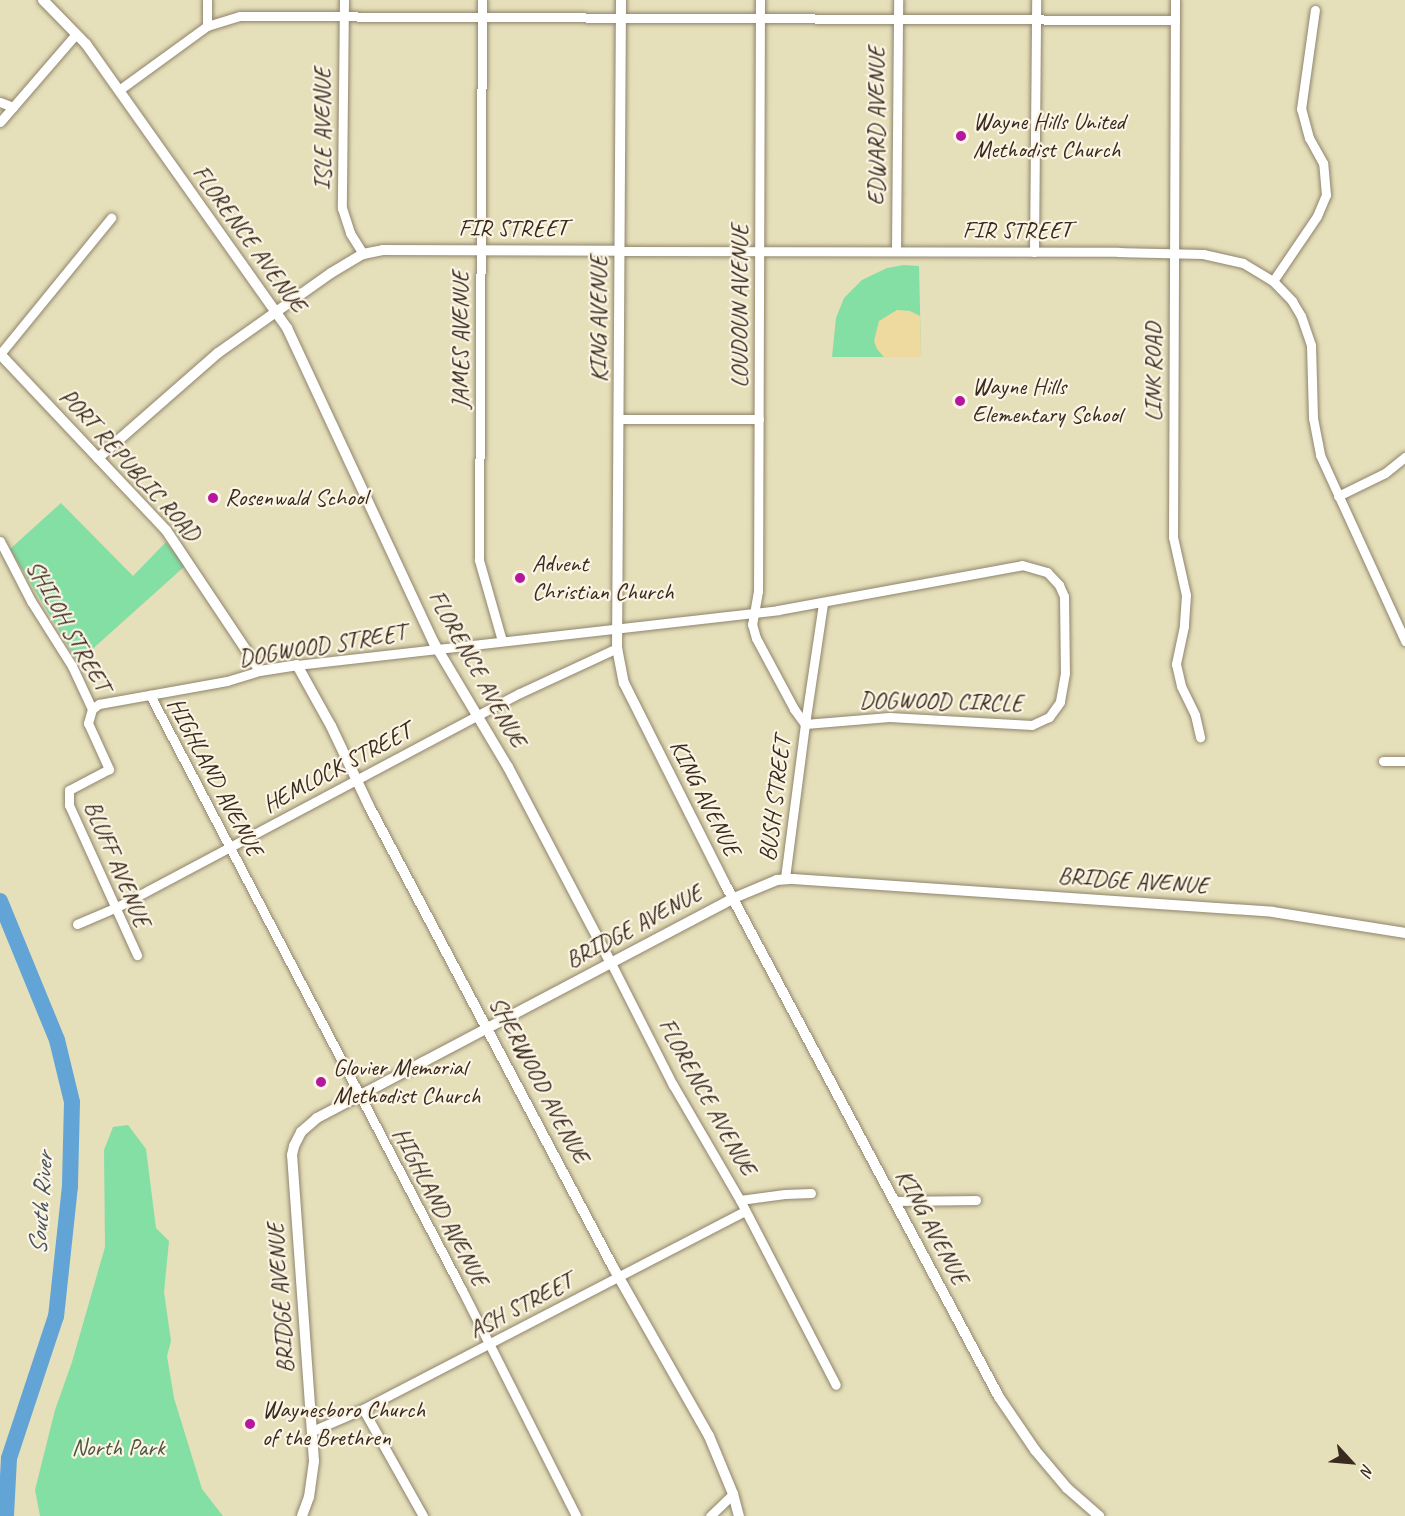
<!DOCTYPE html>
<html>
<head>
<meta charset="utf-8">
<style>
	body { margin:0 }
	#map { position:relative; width:1405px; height:1516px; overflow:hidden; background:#e5dfba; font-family:Caveat,sans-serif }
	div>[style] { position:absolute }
	.green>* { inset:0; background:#84dfa5 }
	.sand>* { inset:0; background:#eeda9e }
	.river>* { height:16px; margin:-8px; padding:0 8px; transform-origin:8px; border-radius:8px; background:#62a4d6 }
	.roads { filter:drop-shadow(0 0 2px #90846c) drop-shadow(0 0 2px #90846c) }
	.minor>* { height:9px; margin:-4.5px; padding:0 4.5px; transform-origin:4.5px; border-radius:4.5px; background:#fff }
	.tertiary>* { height:10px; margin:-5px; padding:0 5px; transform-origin:5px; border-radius:5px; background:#fff }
	.dots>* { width:16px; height:16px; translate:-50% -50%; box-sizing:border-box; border:3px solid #fcf5e5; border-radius:50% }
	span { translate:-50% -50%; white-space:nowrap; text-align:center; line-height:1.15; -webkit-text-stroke:4.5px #fcf5e5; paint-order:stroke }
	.poi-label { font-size:24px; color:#3b2a1e }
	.left { translate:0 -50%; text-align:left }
	.street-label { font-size:24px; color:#3b2a1e }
	.park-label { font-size:24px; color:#4d5740 }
	.water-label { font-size:26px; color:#49555e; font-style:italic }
	.north { position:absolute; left:1321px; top:1432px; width:60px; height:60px; -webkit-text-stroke:4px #fcf5e5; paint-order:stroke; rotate:116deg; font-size:16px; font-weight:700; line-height:24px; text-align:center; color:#3b2a1e }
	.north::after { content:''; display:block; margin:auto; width:21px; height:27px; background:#3b2a1e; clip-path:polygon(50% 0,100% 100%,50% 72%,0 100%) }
</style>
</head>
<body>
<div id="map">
	<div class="green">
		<i style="clip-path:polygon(904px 265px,919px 266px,921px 354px,919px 357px,832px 357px,836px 318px,844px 298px,862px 280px,887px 268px)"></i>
		<i style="clip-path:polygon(61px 503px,133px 576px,166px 542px,185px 566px,78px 662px,10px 549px)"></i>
		<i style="clip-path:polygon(128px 1125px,146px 1149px,156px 1228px,169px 1241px,164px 1292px,171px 1341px,167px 1356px,174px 1398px,202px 1489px,223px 1516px,40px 1516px,35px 1490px,55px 1410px,72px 1362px,105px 1247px,104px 1150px,113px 1127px)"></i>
	</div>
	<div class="sand">
		<i style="clip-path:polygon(897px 310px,910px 311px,920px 316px,921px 354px,919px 357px,884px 357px,877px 349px,874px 341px,879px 321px)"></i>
	</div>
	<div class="river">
		<i style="left:0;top:901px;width:150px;rotate:67.7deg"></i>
		<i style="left:57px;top:1040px;width:64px;rotate:76.4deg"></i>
		<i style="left:72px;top:1102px;width:84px;rotate:91.4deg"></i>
		<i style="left:70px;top:1186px;width:131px;rotate:96.1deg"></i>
		<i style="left:56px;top:1316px;width:150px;rotate:108.3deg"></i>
		<i style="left:9px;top:1458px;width:58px;rotate:93deg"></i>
	</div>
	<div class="roads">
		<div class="minor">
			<i style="left:344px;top:0;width:208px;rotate:90.6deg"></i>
			<i style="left:342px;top:208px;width:26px;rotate:72deg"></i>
			<i style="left:350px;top:233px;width:25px;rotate:58deg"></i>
			<i style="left:482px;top:0;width:560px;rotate:90.31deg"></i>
			<i style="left:479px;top:560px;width:84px;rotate:74.1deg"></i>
			<i style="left:760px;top:0;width:591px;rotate:90.19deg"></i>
			<i style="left:758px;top:591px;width:34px;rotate:100deg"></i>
			<i style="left:752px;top:624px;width:15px;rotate:74deg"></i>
			<i style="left:756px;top:638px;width:81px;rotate:61.8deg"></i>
			<i style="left:794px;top:709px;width:19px;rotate:54deg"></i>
			<i style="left:805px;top:724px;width:156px;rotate:97.4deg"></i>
			<i style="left:1175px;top:0;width:537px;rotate:90.21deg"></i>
			<i style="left:1173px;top:537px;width:59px;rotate:77.4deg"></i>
			<i style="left:1186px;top:595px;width:31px;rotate:94deg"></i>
			<i style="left:1184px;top:626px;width:39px;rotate:102deg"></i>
			<i style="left:1176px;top:664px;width:23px;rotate:77deg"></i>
			<i style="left:1181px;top:686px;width:32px;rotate:64deg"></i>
			<i style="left:1195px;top:715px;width:23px;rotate:77deg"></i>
			<i style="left:207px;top:26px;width:26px;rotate:-90deg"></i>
			<i style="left:119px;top:90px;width:109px;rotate:-36deg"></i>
			<i style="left:207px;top:26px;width:34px;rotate:-17deg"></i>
			<i style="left:240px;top:16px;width:935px;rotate:0.25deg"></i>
			<i style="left:0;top:102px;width:14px;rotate:21deg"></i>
			<i style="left:0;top:122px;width:116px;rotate:-49.2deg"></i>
			<i style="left:620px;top:251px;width:498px;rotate:0.1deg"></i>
			<i style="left:1118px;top:252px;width:85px;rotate:1.3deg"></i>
			<i style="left:1203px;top:254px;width:41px;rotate:12.7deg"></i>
			<i style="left:1243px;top:263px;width:35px;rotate:31deg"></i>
			<i style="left:1273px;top:281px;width:28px;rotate:46deg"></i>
			<i style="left:1292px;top:301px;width:17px;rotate:59deg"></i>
			<i style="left:1301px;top:316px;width:31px;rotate:71deg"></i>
			<i style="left:1311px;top:345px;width:73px;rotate:88.4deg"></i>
			<i style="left:1313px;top:418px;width:38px;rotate:79deg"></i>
			<i style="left:1320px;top:455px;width:205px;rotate:65.4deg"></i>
			<i style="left:896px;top:251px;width:251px;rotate:-89.5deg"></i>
			<i style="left:1034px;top:252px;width:252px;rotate:-89.5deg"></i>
			<i style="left:1273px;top:281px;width:78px;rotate:-55.9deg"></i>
			<i style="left:1317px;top:216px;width:23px;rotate:-67deg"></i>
			<i style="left:1326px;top:195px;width:32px;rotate:-95deg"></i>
			<i style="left:1323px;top:163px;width:29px;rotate:-119deg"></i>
			<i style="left:1309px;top:138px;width:30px;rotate:-105deg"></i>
			<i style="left:1301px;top:109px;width:100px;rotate:-82deg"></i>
			<i style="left:0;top:354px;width:176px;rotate:-50.8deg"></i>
			<i style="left:619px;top:419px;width:140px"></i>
			<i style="left:1338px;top:496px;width:52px;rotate:-26.1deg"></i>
			<i style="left:1385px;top:473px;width:26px;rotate:-39deg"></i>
			<i style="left:0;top:541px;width:68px;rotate:62.7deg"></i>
			<i style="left:31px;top:601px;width:77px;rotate:57.8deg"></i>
			<i style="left:72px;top:666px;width:47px;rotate:65.1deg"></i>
			<i style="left:297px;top:665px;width:484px;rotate:-6.5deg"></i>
			<i style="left:778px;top:610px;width:248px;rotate:-10.4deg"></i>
			<i style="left:1022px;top:565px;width:26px;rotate:16deg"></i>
			<i style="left:1047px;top:572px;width:18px;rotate:47deg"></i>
			<i style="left:1059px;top:585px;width:12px;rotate:66deg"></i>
			<i style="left:1064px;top:596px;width:77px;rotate:89.3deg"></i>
			<i style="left:1065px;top:673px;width:29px;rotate:100deg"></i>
			<i style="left:1060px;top:702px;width:19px;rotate:126deg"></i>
			<i style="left:1049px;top:717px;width:19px;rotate:155deg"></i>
			<i style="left:1032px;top:725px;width:143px;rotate:-176.8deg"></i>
			<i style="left:889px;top:717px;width:84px;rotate:175.2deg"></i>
			<i style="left:805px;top:724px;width:122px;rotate:-81.5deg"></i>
			<i style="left:150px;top:695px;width:670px;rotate:62.33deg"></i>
			<i style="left:461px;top:1288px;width:255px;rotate:63.2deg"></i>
			<i style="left:92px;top:709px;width:15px;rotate:106deg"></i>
			<i style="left:88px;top:723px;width:51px;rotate:65.5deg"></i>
			<i style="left:109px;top:769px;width:45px;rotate:152.3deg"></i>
			<i style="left:69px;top:790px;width:15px;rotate:90deg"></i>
			<i style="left:69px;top:805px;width:165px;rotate:65.6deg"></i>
			<i style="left:92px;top:709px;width:9px;rotate:-36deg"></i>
			<i style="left:99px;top:704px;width:130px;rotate:-10.2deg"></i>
			<i style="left:227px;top:681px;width:34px;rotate:-17deg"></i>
			<i style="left:1383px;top:761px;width:22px"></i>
			<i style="left:77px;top:924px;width:43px;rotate:-23deg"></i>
			<i style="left:117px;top:907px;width:456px;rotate:-28deg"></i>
			<i style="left:520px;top:693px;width:107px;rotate:-24.9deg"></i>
			<i style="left:611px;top:963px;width:137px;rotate:63.1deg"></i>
			<i style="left:673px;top:1085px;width:133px;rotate:59.8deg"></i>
			<i style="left:740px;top:1200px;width:208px;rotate:62.6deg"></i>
			<i style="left:740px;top:1200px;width:45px;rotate:-7.6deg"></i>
			<i style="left:785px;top:1194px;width:26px;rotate:-2deg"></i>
			<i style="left:895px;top:1201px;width:81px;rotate:-0.7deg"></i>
			<i style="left:363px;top:1409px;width:123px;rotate:60.7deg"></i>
			<i style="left:312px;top:1431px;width:56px;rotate:-23.3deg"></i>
			<i style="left:363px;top:1409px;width:430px;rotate:-27.4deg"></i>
			<i style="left:710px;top:1516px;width:32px;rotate:-44deg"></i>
		</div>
		<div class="tertiary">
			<i style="left:43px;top:0;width:62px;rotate:45.7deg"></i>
			<i style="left:86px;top:44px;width:348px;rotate:54.7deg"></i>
			<i style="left:287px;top:328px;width:348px;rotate:65deg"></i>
			<i style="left:434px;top:643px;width:144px;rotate:59.2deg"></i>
			<i style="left:508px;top:767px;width:221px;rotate:62.3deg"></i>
			<i style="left:621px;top:0;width:648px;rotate:90.35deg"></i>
			<i style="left:617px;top:648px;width:36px;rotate:79deg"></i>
			<i style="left:624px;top:683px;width:223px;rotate:63.3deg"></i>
			<i style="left:724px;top:882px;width:584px;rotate:61.9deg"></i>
			<i style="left:999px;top:1397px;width:64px;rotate:55.8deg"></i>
			<i style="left:1035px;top:1450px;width:50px;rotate:49.9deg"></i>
			<i style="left:1067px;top:1488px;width:43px;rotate:41.2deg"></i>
			<i style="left:0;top:354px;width:242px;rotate:46.7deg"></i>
			<i style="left:166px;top:530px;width:169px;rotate:56.3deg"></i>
			<i style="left:260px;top:671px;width:37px;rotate:-9deg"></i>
			<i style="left:297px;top:665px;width:70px;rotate:60.9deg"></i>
			<i style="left:331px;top:726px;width:89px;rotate:64.6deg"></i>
			<i style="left:369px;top:806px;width:522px;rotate:62.11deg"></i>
			<i style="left:613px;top:1267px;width:194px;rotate:60.4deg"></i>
			<i style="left:709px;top:1436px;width:63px;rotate:67.5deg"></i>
			<i style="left:733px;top:1494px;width:23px;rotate:75deg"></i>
			<i style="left:98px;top:458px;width:159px;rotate:-41.2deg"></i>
			<i style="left:218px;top:353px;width:138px;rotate:-35.3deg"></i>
			<i style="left:331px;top:273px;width:37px;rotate:-31deg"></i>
			<i style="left:363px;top:254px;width:20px;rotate:-11deg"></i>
			<i style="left:383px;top:250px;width:237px;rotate:0.2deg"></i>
			<i style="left:302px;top:1516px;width:20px;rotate:-70deg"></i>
			<i style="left:309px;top:1497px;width:36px;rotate:-82deg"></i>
			<i style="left:314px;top:1461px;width:307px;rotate:-94.1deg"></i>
			<i style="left:292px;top:1155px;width:9px;rotate:-77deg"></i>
			<i style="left:294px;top:1146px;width:16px;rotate:-63deg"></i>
			<i style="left:301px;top:1132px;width:21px;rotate:-41deg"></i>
			<i style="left:317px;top:1118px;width:120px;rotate:-27.8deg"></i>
			<i style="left:423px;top:1062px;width:352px;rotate:-27.8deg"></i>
			<i style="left:734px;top:898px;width:47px;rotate:-22.7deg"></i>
			<i style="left:777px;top:880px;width:16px;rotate:-4deg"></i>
			<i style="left:793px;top:879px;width:481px;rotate:3.9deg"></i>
			<i style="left:1273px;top:912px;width:134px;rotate:9deg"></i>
		</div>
	</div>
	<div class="dots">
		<i style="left:961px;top:136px;background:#b5179e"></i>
		<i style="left:960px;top:401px;background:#b5179e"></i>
		<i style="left:213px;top:498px;background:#b5179e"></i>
		<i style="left:520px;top:578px;background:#b5179e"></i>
		<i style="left:321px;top:1082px;background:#b5179e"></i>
		<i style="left:250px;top:1424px;background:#b5179e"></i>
	</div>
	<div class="poi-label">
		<span class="left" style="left:973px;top:136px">Wayne Hills United<br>Methodist Church</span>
		<span class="left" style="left:972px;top:401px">Wayne Hills<br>Elementary School</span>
		<span class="left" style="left:225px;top:498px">Rosenwald School</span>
		<span class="left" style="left:532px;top:578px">Advent<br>Christian Church</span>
		<span class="left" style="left:333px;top:1082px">Glovier Memorial<br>Methodist Church</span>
		<span class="left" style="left:262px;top:1424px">Waynesboro Church<br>of the Brethren</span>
	</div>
	<div class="street-label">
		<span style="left:877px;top:126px;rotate:-90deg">EDWARD AVENUE</span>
		<span style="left:323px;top:129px;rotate:-90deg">ISLE AVENUE</span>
		<span style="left:513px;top:229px">FIR STREET</span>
		<span style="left:1017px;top:231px">FIR STREET</span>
		<span style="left:249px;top:239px;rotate:54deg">FLORENCE AVENUE</span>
		<span style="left:740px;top:306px;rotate:-90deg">LOUDOUN AVENUE</span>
		<span style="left:599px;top:319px;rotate:-90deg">KING AVENUE</span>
		<span style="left:461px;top:340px;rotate:-90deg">JAMES AVENUE</span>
		<span style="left:1154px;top:372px;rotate:-90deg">LINK ROAD</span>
		<span style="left:130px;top:465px;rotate:48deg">PORT REPUBLIC ROAD</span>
		<span style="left:68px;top:626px;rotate:61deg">SHILOH STREET</span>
		<span style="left:322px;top:646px;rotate:-9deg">DOGWOOD STREET</span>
		<span style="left:477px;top:669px;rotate:61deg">FLORENCE AVENUE</span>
		<span style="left:941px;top:702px;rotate:1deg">DOGWOOD CIRCLE</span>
		<span style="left:337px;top:768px;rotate:-28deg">HEMLOCK STREET</span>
		<span style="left:215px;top:777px;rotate:62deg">HIGHLAND AVENUE</span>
		<span style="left:705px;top:798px;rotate:63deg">KING AVENUE</span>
		<span style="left:775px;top:799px;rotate:-83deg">BUSH STREET</span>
		<span style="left:117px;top:864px;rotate:67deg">BLUFF AVENUE</span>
		<span style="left:1133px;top:881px;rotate:4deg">BRIDGE AVENUE</span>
		<span style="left:634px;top:927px;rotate:-28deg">BRIDGE AVENUE</span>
		<span style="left:539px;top:1080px;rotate:62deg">SHERWOOD AVENUE</span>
		<span style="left:707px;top:1097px;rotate:61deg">FLORENCE AVENUE</span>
		<span style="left:440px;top:1207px;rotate:62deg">HIGHLAND AVENUE</span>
		<span style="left:932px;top:1227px;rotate:62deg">KING AVENUE</span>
		<span style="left:281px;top:1298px;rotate:-94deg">BRIDGE AVENUE</span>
		<span style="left:521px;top:1306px;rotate:-27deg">ASH STREET</span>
	</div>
	<div class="park-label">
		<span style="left:118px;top:1448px">North Park</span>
	</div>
	<div class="water-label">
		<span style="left:41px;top:1204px;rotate:-86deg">South River</span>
	</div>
	<div class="north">N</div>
</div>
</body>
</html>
